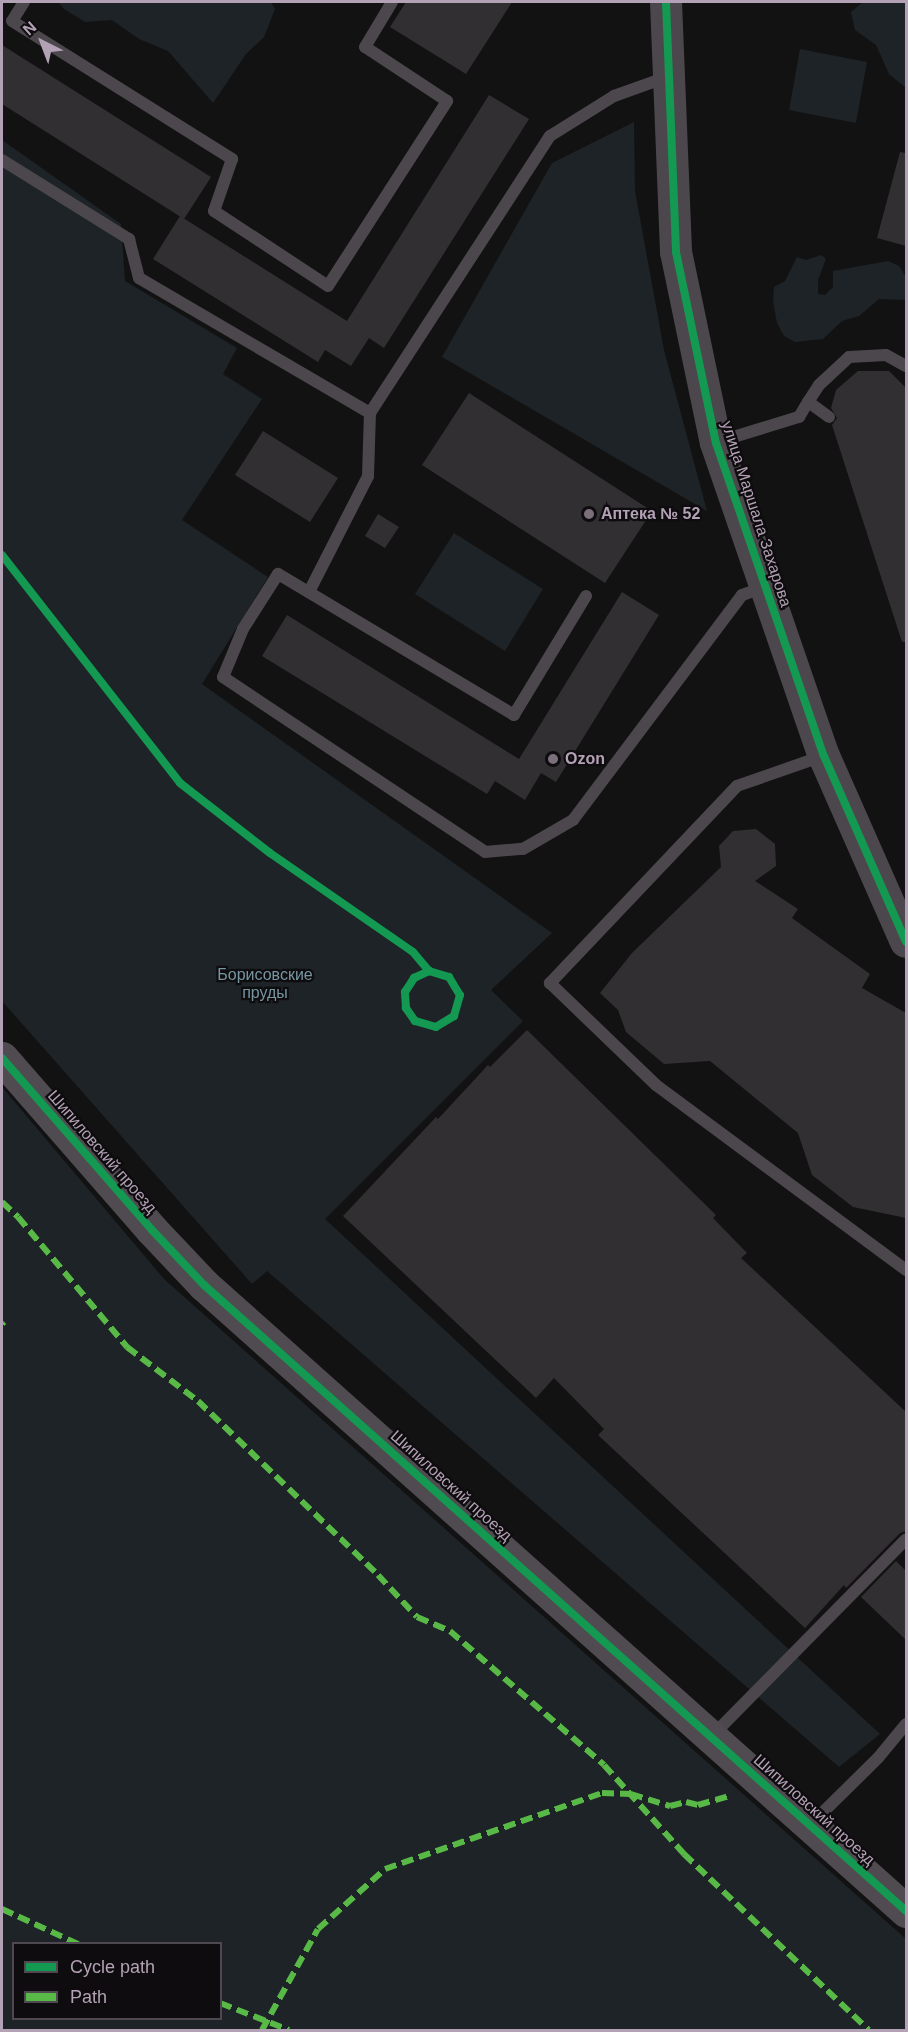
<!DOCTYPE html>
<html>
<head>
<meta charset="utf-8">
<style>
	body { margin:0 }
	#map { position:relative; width:908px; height:2032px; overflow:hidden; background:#121212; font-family:Arial,sans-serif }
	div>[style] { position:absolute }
	.green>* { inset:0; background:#1d2326 }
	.building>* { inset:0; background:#312f32 }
	.service>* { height:12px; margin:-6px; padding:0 6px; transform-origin:6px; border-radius:6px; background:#4c474c }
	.tertiary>* { height:32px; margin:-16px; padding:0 16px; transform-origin:16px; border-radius:16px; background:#4c474c }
	.secondary>* { height:33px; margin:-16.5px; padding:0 16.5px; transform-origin:16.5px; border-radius:16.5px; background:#504b50 }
	.quiet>* { height:6px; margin-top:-3px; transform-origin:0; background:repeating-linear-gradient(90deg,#58b947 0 12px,transparent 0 18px) }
	.cycleway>* { height:8px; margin:-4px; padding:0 4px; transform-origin:4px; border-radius:4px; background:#139951 }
	.dots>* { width:16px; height:16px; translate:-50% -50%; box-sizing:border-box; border:3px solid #0e0c0e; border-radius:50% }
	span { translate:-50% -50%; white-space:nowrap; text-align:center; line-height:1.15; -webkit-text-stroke:4.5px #0e0c0e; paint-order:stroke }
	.poi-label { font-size:16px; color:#b3a1b5; font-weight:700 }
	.left { translate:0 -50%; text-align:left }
	.street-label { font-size:16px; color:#b3a1b5 }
	.park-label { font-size:16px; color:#7696a2 }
	.frame { position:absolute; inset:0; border:3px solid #b3a1b5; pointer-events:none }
	.legend { position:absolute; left:12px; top:1942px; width:210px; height:78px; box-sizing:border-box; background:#0e0c0e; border:2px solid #504851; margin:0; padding:8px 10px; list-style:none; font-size:18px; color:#b3a1b5 }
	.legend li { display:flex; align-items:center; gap:12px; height:30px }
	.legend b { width:30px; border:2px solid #504851 }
	.north { position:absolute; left:12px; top:12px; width:60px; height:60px; -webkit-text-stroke:4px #0e0c0e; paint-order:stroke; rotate:318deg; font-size:16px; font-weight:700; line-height:24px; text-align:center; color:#b3a1b5 }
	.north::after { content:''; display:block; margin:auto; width:21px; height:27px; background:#b3a1b5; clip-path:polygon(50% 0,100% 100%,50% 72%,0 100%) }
</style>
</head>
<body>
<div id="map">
	<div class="green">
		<i style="clip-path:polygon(58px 2px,271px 2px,275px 9px,264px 37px,246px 54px,213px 103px,168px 51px,139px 39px,112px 20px,85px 22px,64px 9px)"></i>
		<i style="clip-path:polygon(863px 2px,906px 2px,906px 88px,889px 74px,876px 45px,855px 30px,851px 12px)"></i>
		<i style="clip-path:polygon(800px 49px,867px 62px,856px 123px,789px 110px)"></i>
		<i style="clip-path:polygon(634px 122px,635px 191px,664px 350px,707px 511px,442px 357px,552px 163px)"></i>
		<i style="clip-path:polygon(2px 140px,121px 224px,125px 281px,237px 348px,223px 374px,262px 399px,182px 520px,268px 577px,202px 684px,552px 933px,491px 990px,523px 1021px,325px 1219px,880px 1734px,839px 1767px,267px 1271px,252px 1284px,2px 1001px)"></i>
		<i style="clip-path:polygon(821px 255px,826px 259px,818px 280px,818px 294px,825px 295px,833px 287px,833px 271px,888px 261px,899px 266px,906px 277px,906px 300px,879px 299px,859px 316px,842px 321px,823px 339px,795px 342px,784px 336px,777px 323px,773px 301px,774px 287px,785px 281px,797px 257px,806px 260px)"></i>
		<i style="clip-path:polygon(454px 533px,543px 589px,505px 651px,415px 594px)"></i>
		<i style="clip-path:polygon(evenodd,2px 1087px,164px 1279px,906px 1939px,906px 2028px,903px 2030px,2px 2030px,2px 1087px,14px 1944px,220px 1944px,220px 2018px,14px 2018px,14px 1944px)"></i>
	</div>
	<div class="building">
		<i style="clip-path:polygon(406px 2px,512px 2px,466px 74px,390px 27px)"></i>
		<i style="clip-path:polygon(2px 45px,211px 177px,184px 219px,2px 104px)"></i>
		<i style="clip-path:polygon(489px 95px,529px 119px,384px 348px,369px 338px,351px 366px,325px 350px,318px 362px,153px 259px,180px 216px,347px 321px)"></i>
		<i style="clip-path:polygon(900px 152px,906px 153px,906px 246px,877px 238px)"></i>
		<i style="clip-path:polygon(858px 371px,889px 371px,906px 388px,906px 642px,902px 642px,832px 425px,837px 418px,831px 408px,836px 390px)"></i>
		<i style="clip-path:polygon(469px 393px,652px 511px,605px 583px,422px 465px)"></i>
		<i style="clip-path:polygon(263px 431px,338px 478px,310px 522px,235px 475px)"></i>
		<i style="clip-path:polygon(378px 514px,399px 527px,385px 548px,365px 536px)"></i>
		<i style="clip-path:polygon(622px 592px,659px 615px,556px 782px,541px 773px,525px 800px,495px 781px,487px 794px,262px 656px,287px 615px,519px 759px)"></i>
		<i style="clip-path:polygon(756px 829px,775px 844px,776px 866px,755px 881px,798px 909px,792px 918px,870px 974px,862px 988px,906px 1013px,906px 1218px,853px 1207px,812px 1175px,798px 1133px,710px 1061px,664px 1064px,626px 1032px,618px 1010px,600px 993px,632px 953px,721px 867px,719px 846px,733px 831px)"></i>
		<i style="clip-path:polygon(527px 1030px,716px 1215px,713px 1218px,747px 1253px,741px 1258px,906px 1412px,906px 1531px,900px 1533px,846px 1588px,844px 1585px,805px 1628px,598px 1435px,604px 1429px,554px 1378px,536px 1398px,343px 1216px,436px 1117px,438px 1119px,488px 1065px,490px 1067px)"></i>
		<i style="clip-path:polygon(896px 1561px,906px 1571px,906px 1640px,861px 1597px)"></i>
	</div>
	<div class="service">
		<i style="left:24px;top:2px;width:22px;rotate:122deg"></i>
		<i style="left:12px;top:21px;width:260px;rotate:32.1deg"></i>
		<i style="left:232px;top:159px;width:55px;rotate:109.1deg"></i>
		<i style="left:214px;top:211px;width:136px;rotate:33.3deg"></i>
		<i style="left:328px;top:286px;width:220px;rotate:-57.2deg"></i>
		<i style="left:447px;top:101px;width:98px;rotate:-146.6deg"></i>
		<i style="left:365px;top:47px;width:52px;rotate:-59deg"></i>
		<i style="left:2px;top:160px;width:150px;rotate:31.9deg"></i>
		<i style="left:129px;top:239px;width:40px;rotate:75.6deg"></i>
		<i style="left:139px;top:278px;width:268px;rotate:30.3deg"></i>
		<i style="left:370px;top:413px;width:330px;rotate:-57deg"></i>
		<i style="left:550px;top:136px;width:75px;rotate:-32deg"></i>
		<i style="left:614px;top:96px;width:56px;rotate:-19.7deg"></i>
		<i style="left:829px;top:417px;width:26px;rotate:-144deg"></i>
		<i style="left:808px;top:402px;width:20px;rotate:-57deg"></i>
		<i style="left:819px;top:385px;width:41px;rotate:-43deg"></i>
		<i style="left:849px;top:357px;width:37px;rotate:-3deg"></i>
		<i style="left:886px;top:355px;width:23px;rotate:29deg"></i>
		<i style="left:717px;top:442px;width:86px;rotate:-17deg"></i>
		<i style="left:799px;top:417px;width:17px;rotate:-59deg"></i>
		<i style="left:309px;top:592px;width:130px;rotate:-63deg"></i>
		<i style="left:368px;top:476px;width:63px;rotate:-88.2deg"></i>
		<i style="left:586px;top:596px;width:139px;rotate:121.2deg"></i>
		<i style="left:514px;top:715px;width:275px;rotate:-149.1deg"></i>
		<i style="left:278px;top:574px;width:65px;rotate:122.5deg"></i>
		<i style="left:243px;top:629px;width:52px;rotate:112.6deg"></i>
		<i style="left:223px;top:677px;width:315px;rotate:33.7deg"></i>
		<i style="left:485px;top:852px;width:38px;rotate:-5deg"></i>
		<i style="left:523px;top:849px;width:58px;rotate:-30.1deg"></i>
		<i style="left:573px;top:820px;width:281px;rotate:-53.1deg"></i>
		<i style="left:742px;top:595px;width:24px;rotate:-19deg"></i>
		<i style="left:823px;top:756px;width:91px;rotate:160.8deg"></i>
		<i style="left:737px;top:786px;width:272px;rotate:133.5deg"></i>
		<i style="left:550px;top:983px;width:147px;rotate:43.9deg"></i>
		<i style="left:656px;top:1085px;width:311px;rotate:36.5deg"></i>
		<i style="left:712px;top:1736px;width:276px;rotate:-45.4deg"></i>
		<i style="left:810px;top:1825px;width:95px;rotate:-44.6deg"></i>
		<i style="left:878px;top:1758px;width:44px;rotate:-50.5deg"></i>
	</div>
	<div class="tertiary">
		<i style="left:666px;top:2px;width:250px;rotate:87.7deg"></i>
		<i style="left:676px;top:252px;width:195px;rotate:78.2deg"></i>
		<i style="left:716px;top:443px;width:331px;rotate:71deg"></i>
		<i style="left:824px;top:756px;width:203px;rotate:66.2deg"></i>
	</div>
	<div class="secondary">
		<i style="left:2px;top:1058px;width:228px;rotate:48.9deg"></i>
		<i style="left:152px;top:1230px;width:76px;rotate:46.6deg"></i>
		<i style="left:204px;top:1285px;width:941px;rotate:41.72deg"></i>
	</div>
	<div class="quiet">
		<i style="left:2px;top:1202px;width:22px;rotate:43deg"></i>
		<i style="left:18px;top:1217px;width:170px;rotate:50deg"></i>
		<i style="left:127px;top:1347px;width:89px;rotate:37.3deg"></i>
		<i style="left:198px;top:1401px;width:250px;rotate:44deg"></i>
		<i style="left:378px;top:1575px;width:57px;rotate:47.1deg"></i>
		<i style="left:417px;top:1617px;width:36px;rotate:23deg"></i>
		<i style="left:450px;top:1631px;width:204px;rotate:41deg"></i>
		<i style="left:604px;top:1765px;width:120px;rotate:48deg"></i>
		<i style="left:684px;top:1854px;width:255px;rotate:43.6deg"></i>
		<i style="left:2px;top:1324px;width:3px;rotate:-45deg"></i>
		<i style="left:2px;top:1909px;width:84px;rotate:24.7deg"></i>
		<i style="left:220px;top:2003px;width:74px;rotate:21.4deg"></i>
		<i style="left:262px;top:2030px;width:115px;rotate:-61deg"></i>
		<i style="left:318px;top:1929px;width:90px;rotate:-41.8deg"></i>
		<i style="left:385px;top:1869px;width:230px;rotate:-19.3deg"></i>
		<i style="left:602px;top:1793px;width:29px;rotate:2deg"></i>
		<i style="left:631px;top:1794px;width:41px;rotate:17.1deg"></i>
		<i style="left:670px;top:1806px;width:16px;rotate:-14deg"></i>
		<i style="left:686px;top:1802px;width:12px;rotate:14deg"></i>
		<i style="left:698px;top:1805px;width:33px;rotate:-16deg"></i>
	</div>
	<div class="cycleway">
		<i style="left:666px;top:2px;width:250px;rotate:87.7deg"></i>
		<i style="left:676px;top:252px;width:195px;rotate:78.2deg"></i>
		<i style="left:716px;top:443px;width:331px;rotate:71deg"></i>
		<i style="left:824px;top:756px;width:203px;rotate:66.2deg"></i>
		<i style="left:2px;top:555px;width:289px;rotate:52deg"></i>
		<i style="left:180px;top:783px;width:114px;rotate:37.9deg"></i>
		<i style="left:270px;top:853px;width:174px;rotate:34.7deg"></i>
		<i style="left:413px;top:952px;width:25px;rotate:50deg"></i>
		<i style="left:429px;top:971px;width:21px;rotate:17deg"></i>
		<i style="left:449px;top:977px;width:21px;rotate:59deg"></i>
		<i style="left:460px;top:995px;width:22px;rotate:106deg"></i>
		<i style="left:454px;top:1016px;width:21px;rotate:149deg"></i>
		<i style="left:436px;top:1027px;width:22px;rotate:-164deg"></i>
		<i style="left:415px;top:1021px;width:16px;rotate:-125deg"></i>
		<i style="left:406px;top:1008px;width:16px;rotate:-94deg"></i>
		<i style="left:405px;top:992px;width:17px;rotate:-57deg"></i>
		<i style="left:414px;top:978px;width:17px;rotate:-25deg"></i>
		<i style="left:2px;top:1058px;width:228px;rotate:48.9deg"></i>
		<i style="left:152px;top:1230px;width:76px;rotate:46.6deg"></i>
		<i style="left:204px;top:1285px;width:941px;rotate:41.72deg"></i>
	</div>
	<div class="dots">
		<i style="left:589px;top:514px;background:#7b6f7c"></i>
		<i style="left:553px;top:759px;background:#7b6f7c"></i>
	</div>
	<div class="poi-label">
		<span class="left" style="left:601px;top:514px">Аптека № 52</span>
		<span class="left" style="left:565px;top:759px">Ozon</span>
	</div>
	<div class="street-label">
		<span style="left:756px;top:514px;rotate:72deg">улица Маршала Захарова</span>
		<span style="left:102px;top:1152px;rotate:49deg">Шипиловский проезд</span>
		<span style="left:451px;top:1486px;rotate:42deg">Шипиловский проезд</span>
		<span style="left:814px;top:1810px;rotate:42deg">Шипиловский проезд</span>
	</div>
	<div class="park-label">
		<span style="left:265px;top:984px">Борисовские<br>пруды</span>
	</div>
	<div class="frame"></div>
	<ul class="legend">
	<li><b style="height:8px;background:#139951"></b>Cycle path</li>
	<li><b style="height:8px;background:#58b947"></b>Path</li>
	</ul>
	<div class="north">N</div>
</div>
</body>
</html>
